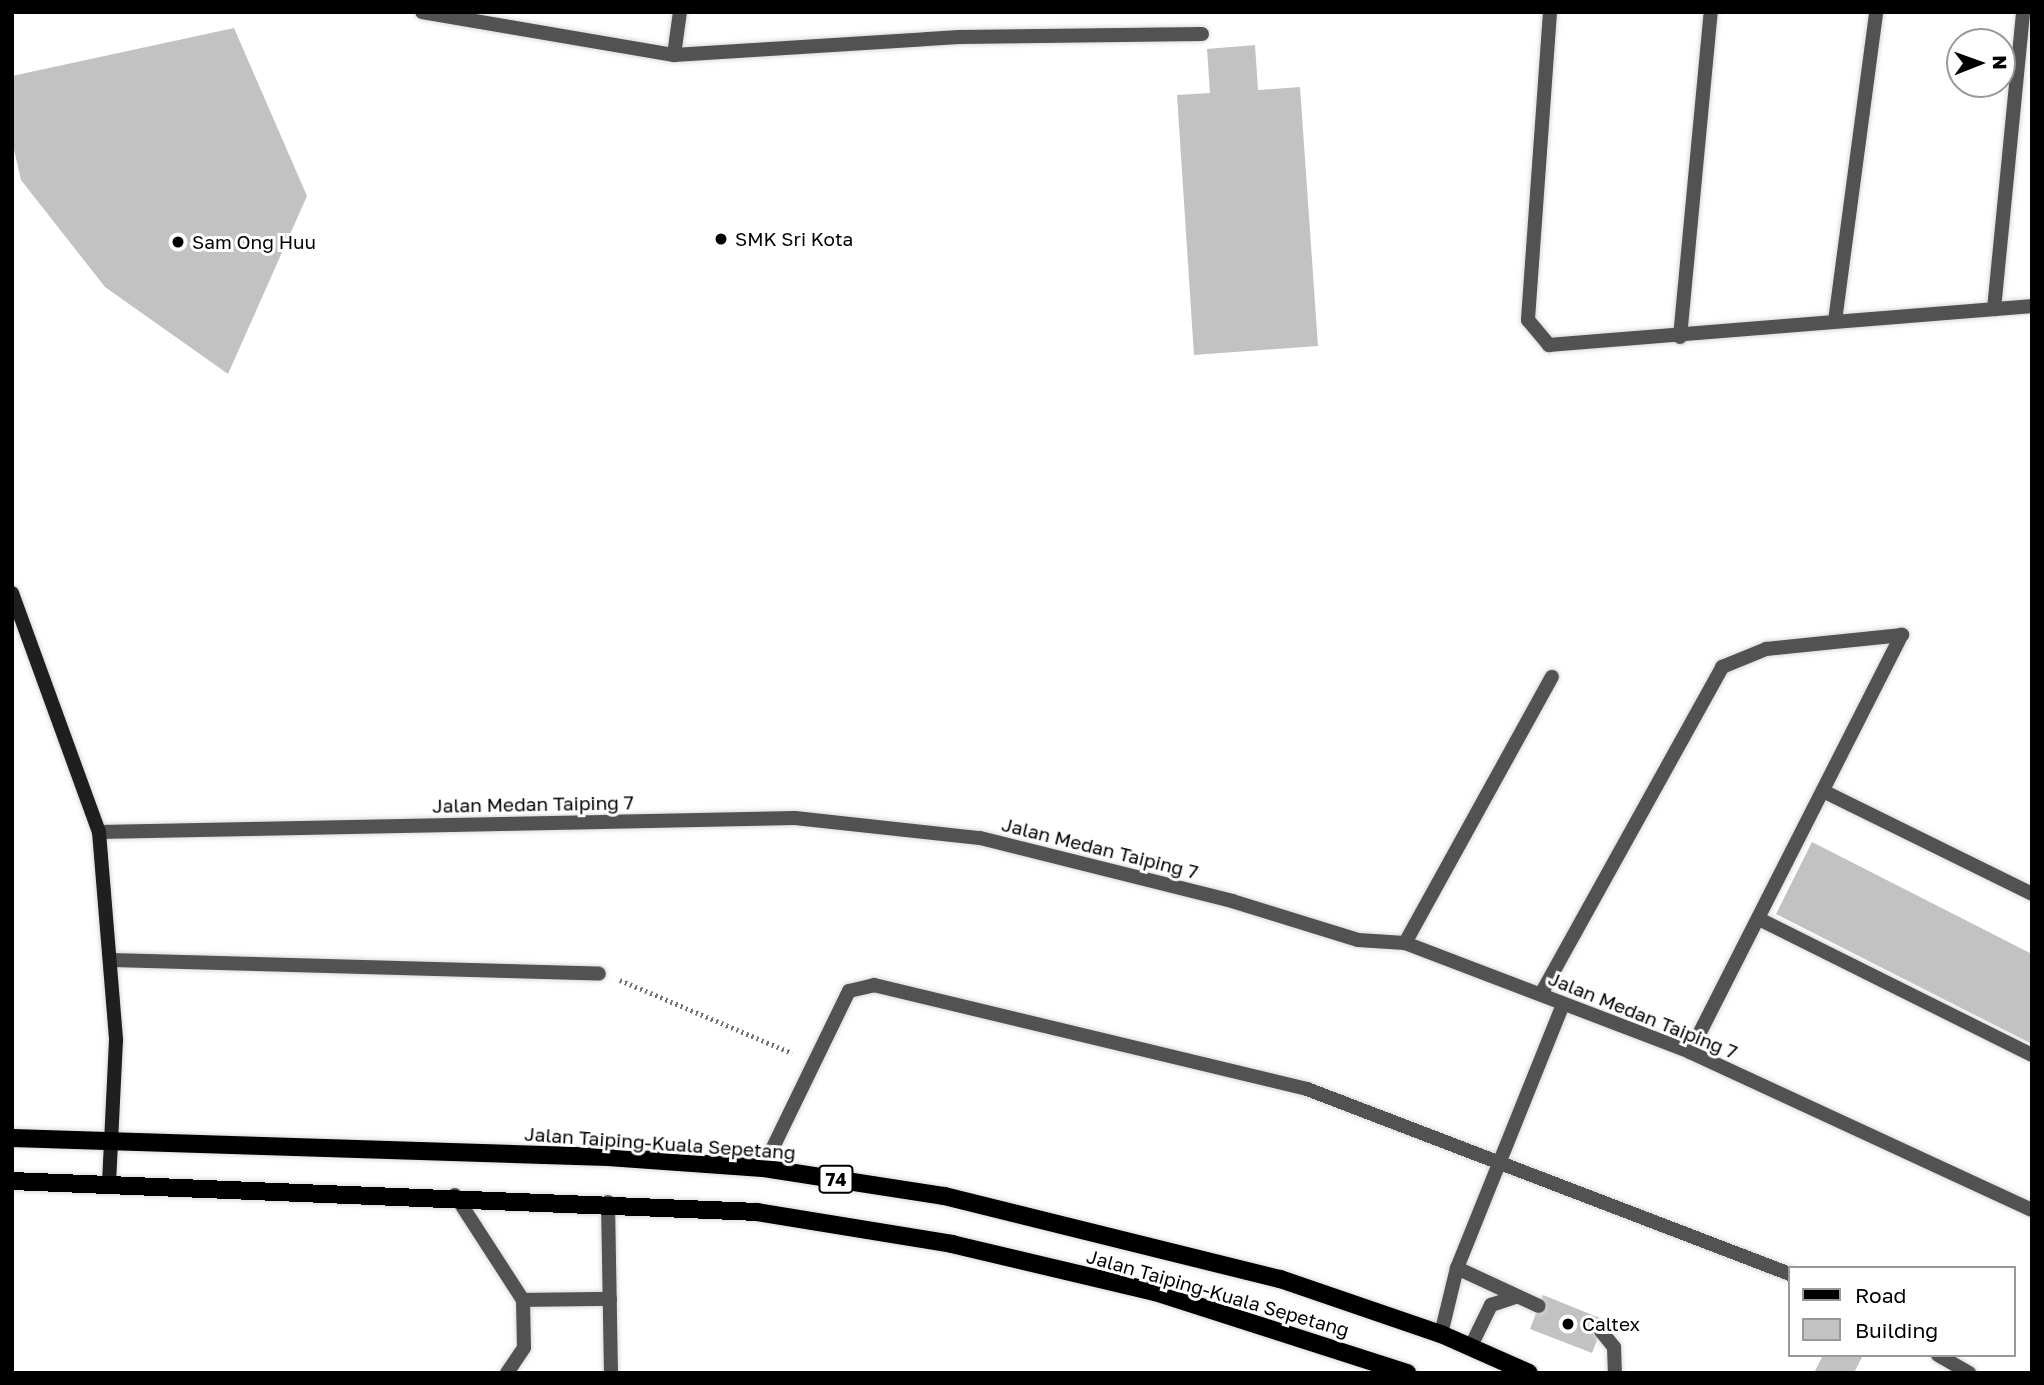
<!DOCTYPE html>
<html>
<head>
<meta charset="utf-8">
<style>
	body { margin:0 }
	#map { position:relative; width:2044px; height:1385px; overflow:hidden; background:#fff; font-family:"Golos Text",sans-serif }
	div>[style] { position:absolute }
	.building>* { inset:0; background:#c2c2c2 }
	.path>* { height:4.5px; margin-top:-2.25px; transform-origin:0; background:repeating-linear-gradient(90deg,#747474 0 2px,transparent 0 5.5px) }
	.roads { filter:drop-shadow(0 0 2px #dbdbdb) drop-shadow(0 0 2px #dbdbdb) }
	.lane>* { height:14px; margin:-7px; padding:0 7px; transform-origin:7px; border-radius:7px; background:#525252 }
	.street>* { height:14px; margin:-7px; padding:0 7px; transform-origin:7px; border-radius:7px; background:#525252 }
	.secondary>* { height:14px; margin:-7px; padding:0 7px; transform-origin:7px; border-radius:7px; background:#1f1f1f }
	.primary>* { height:18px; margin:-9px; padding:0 9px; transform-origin:9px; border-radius:9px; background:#000 }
	.dots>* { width:19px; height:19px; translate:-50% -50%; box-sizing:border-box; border:4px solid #fff; border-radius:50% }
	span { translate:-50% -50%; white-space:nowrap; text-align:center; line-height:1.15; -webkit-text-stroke:6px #fff; paint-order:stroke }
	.shield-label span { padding:2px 5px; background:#fff; border:2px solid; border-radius:5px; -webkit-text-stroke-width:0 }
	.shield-label { font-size:18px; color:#000; font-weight:700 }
	.poi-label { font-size:19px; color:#000 }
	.left { translate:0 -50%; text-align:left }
	.street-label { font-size:19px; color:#000 }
	.frame { position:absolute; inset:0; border:14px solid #000; pointer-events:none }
	.legend { position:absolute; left:1788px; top:1266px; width:228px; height:91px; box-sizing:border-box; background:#fff; border:2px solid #999; margin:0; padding:9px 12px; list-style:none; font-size:21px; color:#000 }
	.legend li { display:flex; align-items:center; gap:14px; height:35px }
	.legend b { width:35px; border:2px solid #999 }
	.north { position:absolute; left:1946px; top:28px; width:70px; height:70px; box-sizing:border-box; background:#fff; border:2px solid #999; border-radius:50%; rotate:89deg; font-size:19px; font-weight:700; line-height:28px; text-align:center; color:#000 }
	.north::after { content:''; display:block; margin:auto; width:24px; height:32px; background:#000; clip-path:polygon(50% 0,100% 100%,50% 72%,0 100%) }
</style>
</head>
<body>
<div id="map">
	<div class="building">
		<i style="clip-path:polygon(234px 28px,307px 196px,228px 374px,105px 287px,21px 180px,12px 141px,12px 76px)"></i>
		<i style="clip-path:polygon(1255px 45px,1258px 90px,1300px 87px,1318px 346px,1194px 355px,1177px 95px,1210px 93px,1207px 49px)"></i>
		<i style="clip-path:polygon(1812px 842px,2032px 954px,2032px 1044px,1776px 914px)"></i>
		<i style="clip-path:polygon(1543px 1295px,1605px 1320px,1592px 1353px,1530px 1329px)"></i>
		<i style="clip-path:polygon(1823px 1355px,1863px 1355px,1854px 1373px,1814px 1373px)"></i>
	</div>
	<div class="path">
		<i style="left:620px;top:980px;width:187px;rotate:23deg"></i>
	</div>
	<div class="roads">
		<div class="lane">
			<i style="left:422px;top:12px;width:256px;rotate:9.7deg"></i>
			<i style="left:674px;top:55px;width:286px;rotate:-3.6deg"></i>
			<i style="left:959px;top:37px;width:243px;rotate:-0.7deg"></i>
			<i style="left:674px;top:55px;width:43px;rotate:-82.1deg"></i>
			<i style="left:1994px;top:309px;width:298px;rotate:-84.4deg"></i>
			<i style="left:1680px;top:337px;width:326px;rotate:-84.6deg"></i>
			<i style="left:1759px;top:919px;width:305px;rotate:26.5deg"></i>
			<i style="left:110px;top:960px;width:489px;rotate:1.6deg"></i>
			<i style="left:1541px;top:994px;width:374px;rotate:-61deg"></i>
			<i style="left:1722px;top:667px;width:48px;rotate:-22.2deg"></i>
			<i style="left:1766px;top:649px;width:137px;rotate:-5.9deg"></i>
			<i style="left:763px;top:1168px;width:197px;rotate:-64.1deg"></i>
			<i style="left:849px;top:991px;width:26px;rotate:-13deg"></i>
			<i style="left:874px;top:985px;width:445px;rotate:13.5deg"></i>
			<i style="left:1307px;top:1089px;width:517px;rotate:20.96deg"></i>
			<i style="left:455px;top:1195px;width:125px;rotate:57.1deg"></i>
			<i style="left:608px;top:1202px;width:171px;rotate:89deg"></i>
			<i style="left:1457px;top:1268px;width:90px;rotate:24.9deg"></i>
			<i style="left:1601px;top:1331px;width:21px;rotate:51deg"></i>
			<i style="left:1614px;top:1347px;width:26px;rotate:88deg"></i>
			<i style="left:1470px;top:1348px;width:48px;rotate:-64deg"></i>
			<i style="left:1491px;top:1305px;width:26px;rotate:-18deg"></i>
			<i style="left:1938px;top:1355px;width:36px;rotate:30deg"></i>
			<i style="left:507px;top:1373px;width:30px;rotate:-56deg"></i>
			<i style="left:524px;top:1348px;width:48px;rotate:-91.2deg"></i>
			<i style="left:523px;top:1300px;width:87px;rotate:-0.7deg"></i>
		</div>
		<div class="street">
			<i style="left:1550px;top:12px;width:309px;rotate:94.1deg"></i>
			<i style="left:1528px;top:320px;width:33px;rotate:50deg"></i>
			<i style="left:1549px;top:345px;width:485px;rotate:-4.6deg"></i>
			<i style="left:1835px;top:321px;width:312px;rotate:-82.4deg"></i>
			<i style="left:1825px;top:792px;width:231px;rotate:26.2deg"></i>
			<i style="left:99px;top:832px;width:696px;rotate:-1.15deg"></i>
			<i style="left:795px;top:818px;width:186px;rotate:6.2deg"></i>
			<i style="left:980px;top:838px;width:260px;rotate:14deg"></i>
			<i style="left:1232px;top:901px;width:132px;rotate:17.2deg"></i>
			<i style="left:1358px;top:940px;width:47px;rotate:3.7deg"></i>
			<i style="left:1405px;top:943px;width:305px;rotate:20.9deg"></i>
			<i style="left:1690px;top:1052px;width:377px;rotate:24.8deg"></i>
			<i style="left:1405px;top:943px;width:304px;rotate:-61.1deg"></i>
			<i style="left:1690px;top:1052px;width:468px;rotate:-63.1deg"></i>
			<i style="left:1441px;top:1334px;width:68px;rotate:-76.4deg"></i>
			<i style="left:1457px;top:1268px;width:284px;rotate:-68.1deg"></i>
		</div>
		<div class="secondary">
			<i style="left:12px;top:593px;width:254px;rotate:70deg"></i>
			<i style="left:99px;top:832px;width:209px;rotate:85.3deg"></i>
			<i style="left:116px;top:1040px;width:143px;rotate:92.8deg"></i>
		</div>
		<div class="primary">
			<i style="left:12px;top:1138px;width:596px;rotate:1.83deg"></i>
			<i style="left:608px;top:1157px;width:155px;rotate:4.1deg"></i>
			<i style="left:763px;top:1168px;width:183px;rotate:8.8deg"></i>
			<i style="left:944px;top:1196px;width:346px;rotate:13.9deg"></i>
			<i style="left:1280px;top:1279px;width:170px;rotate:18.9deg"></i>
			<i style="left:1441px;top:1334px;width:96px;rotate:23.9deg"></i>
			<i style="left:12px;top:1181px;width:746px;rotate:2.38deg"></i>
			<i style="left:757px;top:1212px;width:198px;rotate:9.3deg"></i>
			<i style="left:952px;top:1244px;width:209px;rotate:13.3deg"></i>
			<i style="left:1155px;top:1292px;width:265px;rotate:17.8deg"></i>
		</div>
	</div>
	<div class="dots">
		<i style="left:721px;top:239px;background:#000"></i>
		<i style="left:178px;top:242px;background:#000"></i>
		<i style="left:1568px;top:1324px;background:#000"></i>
	</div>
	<div class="shield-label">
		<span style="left:836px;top:1179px">74</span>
	</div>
	<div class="poi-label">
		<span class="left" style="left:735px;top:239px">SMK Sri Kota</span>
		<span class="left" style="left:192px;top:242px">Sam Ong Huu</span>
		<span class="left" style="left:1582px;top:1324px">Caltex</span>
	</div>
	<div class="street-label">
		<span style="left:533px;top:804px;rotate:-1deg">Jalan Medan Taiping 7</span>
		<span style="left:1100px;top:848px;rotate:14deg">Jalan Medan Taiping 7</span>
		<span style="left:1643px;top:1015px;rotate:22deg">Jalan Medan Taiping 7</span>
		<span style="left:660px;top:1143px;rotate:4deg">Jalan Taiping-Kuala Sepetang</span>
		<span style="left:1218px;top:1293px;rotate:16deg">Jalan Taiping-Kuala Sepetang</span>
	</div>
	<div class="frame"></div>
	<ul class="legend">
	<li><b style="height:9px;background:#000"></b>Road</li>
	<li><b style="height:19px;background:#c2c2c2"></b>Building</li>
	</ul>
	<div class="north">N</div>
</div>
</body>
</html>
